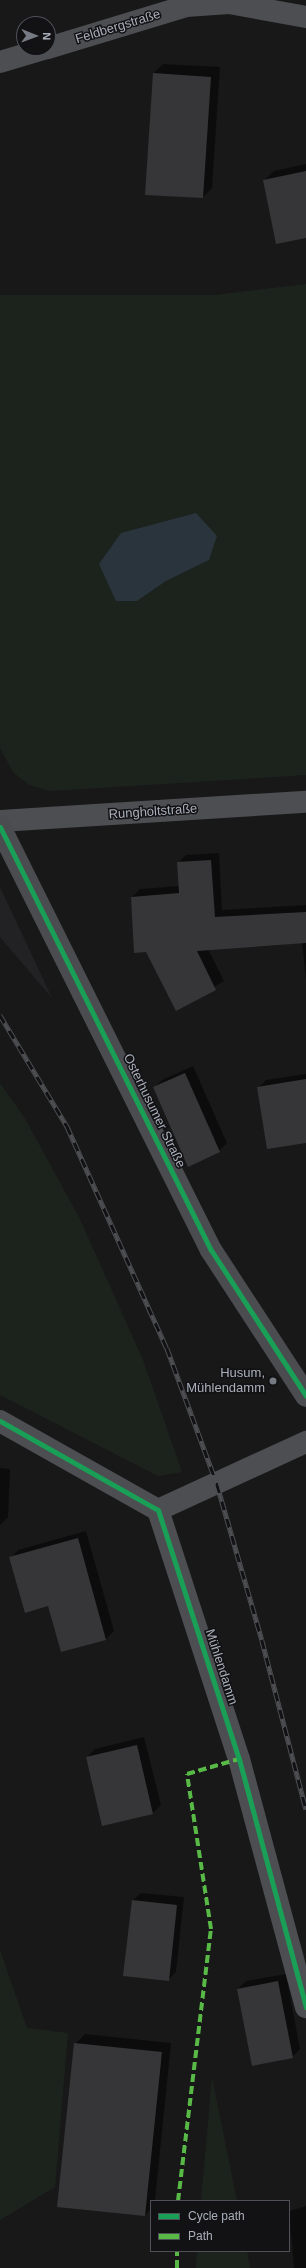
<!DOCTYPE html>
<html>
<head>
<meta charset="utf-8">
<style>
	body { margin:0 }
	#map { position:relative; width:306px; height:2268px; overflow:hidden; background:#181819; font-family:Arial,sans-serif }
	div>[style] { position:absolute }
	.built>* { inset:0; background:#222225 }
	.green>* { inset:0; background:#1c231d }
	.water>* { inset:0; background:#2a343c }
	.shadow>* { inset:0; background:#0007 }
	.building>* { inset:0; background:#363638 }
	.street>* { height:22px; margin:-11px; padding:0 11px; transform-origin:11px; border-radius:11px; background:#4c4e52 }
	.secondary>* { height:22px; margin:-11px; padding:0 11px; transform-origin:11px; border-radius:11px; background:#4b4c50 }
	.rail>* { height:4.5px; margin-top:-2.25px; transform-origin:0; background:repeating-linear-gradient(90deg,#121215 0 9px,#4c4e51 0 18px); box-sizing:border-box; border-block:1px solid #4c4e51 }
	.quiet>* { height:4px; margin-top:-2px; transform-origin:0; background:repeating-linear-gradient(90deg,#58b947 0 8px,transparent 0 12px) }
	.cycleway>* { height:5px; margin:-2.5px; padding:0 2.5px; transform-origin:2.5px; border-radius:2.5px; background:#1a9f57 }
	.dots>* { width:11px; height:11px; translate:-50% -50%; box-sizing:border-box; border:2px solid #121215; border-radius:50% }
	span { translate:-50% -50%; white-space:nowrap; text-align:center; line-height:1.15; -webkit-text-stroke:3px #121215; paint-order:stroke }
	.street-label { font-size:13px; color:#a9afba }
	.poi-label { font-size:13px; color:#a9afba }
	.right { translate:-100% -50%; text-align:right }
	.legend { position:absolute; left:150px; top:2200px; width:140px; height:52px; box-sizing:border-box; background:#121215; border:1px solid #4e5157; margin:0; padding:5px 7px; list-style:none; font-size:12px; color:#a9afba }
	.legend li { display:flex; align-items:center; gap:8px; height:20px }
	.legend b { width:20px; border:1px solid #4e5157 }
	.north { position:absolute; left:16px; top:16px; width:40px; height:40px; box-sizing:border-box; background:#121215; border:1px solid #4e5157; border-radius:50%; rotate:91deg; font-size:11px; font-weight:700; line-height:16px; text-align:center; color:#a9afba }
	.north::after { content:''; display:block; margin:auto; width:14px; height:18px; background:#767a82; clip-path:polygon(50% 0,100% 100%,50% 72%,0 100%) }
</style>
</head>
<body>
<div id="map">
	<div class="built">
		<i style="clip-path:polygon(0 887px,52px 998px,0 937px)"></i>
	</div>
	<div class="green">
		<i style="clip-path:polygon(evenodd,306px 284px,306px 775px,50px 791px,29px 785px,13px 772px,0 748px,0 295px,215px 295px,306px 284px,217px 536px,209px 560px,166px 581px,137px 601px,217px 536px)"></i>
		<i style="clip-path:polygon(0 1083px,24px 1117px,79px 1217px,143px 1360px,182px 1472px,158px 1476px,0 1395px)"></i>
		<i style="clip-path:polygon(0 1950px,27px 2028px,68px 2033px,55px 2187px,0 2220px)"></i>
		<i style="clip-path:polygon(212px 2077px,237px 2201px,201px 2201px)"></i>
		<i style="clip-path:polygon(197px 2251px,247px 2251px,250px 2268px,196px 2268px)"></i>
	</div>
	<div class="water">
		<i style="clip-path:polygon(196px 513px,217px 536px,209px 560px,166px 581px,137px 601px,116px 601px,99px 564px,121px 533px)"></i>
	</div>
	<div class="shadow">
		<i style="clip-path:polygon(163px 64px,220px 67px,212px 188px,203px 197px,154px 73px)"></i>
		<i style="clip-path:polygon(306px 164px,306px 237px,264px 180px,274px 171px)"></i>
		<i style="clip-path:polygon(219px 853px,222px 910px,306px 905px,306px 980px,302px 942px,208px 949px,224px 981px,176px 1010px,132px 897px,140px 889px,180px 886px,178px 863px,186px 855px)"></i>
		<i style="clip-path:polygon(193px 1066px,227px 1143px,219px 1151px,154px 1088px,162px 1080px)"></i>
		<i style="clip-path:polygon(306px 1074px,306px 1142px,258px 1088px,266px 1080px)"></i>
		<i style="clip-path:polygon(0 1468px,10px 1469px,8px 1517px,0 1525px)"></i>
		<i style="clip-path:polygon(86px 1531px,114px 1631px,106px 1639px,62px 1651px,49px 1605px,11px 1558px,18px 1550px)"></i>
		<i style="clip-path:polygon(144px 1737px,161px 1805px,153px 1813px,103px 1825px,87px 1757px,95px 1749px)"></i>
		<i style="clip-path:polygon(141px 1893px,184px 1897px,176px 1972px,168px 1980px,133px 1900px)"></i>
		<i style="clip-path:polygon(286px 1974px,300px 2049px,292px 2057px,238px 1989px,246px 1981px)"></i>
		<i style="clip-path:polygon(85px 2034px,171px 2043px,155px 2201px,151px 2201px,151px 2209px,145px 2215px,75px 2044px)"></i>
		<i style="clip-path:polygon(306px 2206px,306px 2268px,294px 2268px,289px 2211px)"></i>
	</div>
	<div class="building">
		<i style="clip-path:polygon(153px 73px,211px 77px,203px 198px,145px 195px)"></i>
		<i style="clip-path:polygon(306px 171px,306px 238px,276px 244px,263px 180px)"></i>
		<i style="clip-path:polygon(211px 860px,215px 917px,306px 912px,306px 943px,197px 951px,216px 990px,176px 1011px,146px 952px,134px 953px,131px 897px,179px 893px,177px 862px)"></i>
		<i style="clip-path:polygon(185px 1073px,220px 1152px,188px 1167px,153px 1087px)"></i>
		<i style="clip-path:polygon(306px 1079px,306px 1143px,267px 1149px,257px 1087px)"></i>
		<i style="clip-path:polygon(78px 1538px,106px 1640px,61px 1652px,48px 1606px,25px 1613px,9px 1557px)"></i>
		<i style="clip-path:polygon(137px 1745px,153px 1814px,102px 1826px,86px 1757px)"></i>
		<i style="clip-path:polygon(132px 1900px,177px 1905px,169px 1981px,123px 1976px)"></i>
		<i style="clip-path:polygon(278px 1981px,293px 2058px,252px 2066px,237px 1989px)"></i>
		<i style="clip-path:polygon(74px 2043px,162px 2052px,145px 2216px,57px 2207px)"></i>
	</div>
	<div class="street">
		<i style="left:48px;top:48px;width:144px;rotate:-16.9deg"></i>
		<i style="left:186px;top:6px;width:43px;rotate:-4deg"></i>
		<i style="left:229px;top:3px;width:78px;rotate:10.3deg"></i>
		<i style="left:0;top:62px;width:49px;rotate:-16.6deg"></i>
		<i style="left:0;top:821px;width:307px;rotate:-3.6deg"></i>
		<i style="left:0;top:1421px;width:181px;rotate:29.4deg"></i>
		<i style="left:158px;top:1510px;width:262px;rotate:72deg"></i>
		<i style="left:239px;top:1759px;width:257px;rotate:74.9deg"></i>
		<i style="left:158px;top:1510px;width:163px;rotate:-24.7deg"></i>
	</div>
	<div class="secondary">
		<i style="left:0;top:827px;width:473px;rotate:63.5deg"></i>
		<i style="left:211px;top:1250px;width:174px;rotate:56.9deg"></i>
	</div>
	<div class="rail">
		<i style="left:0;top:1015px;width:130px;rotate:58.9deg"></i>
		<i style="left:67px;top:1126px;width:243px;rotate:65.8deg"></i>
		<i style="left:167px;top:1348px;width:145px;rotate:69.8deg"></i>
		<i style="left:217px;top:1484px;width:162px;rotate:73.9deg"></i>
		<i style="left:262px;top:1640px;width:175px;rotate:75.4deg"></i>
	</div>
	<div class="quiet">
		<i style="left:178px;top:2201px;width:274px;rotate:-83.1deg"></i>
		<i style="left:211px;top:1929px;width:157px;rotate:-98.8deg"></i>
		<i style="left:187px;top:1774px;width:54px;rotate:-16.1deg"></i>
		<i style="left:177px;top:2268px;width:17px;rotate:-90deg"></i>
	</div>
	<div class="cycleway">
		<i style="left:0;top:827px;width:473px;rotate:63.5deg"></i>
		<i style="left:211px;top:1250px;width:174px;rotate:56.9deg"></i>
		<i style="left:0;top:1421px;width:181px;rotate:29.4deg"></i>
		<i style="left:158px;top:1510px;width:262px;rotate:72deg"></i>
		<i style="left:239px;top:1759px;width:257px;rotate:74.9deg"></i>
	</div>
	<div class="dots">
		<i style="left:273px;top:1381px;background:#767a82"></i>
	</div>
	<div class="street-label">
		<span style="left:118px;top:27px;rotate:-17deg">Feldbergstraße</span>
		<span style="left:153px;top:812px;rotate:-4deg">Rungholtstraße</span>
		<span style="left:154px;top:1111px;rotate:64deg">Osterhusumer Straße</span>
		<span style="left:221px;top:1667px;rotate:72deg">Mühlendamm</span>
	</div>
	<div class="poi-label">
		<span class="right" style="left:265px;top:1381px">Husum,<br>Mühlendamm</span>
	</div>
	<ul class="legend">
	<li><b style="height:5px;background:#1a9f57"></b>Cycle path</li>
	<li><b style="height:5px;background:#58b947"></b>Path</li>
	</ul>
	<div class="north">N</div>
</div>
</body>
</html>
